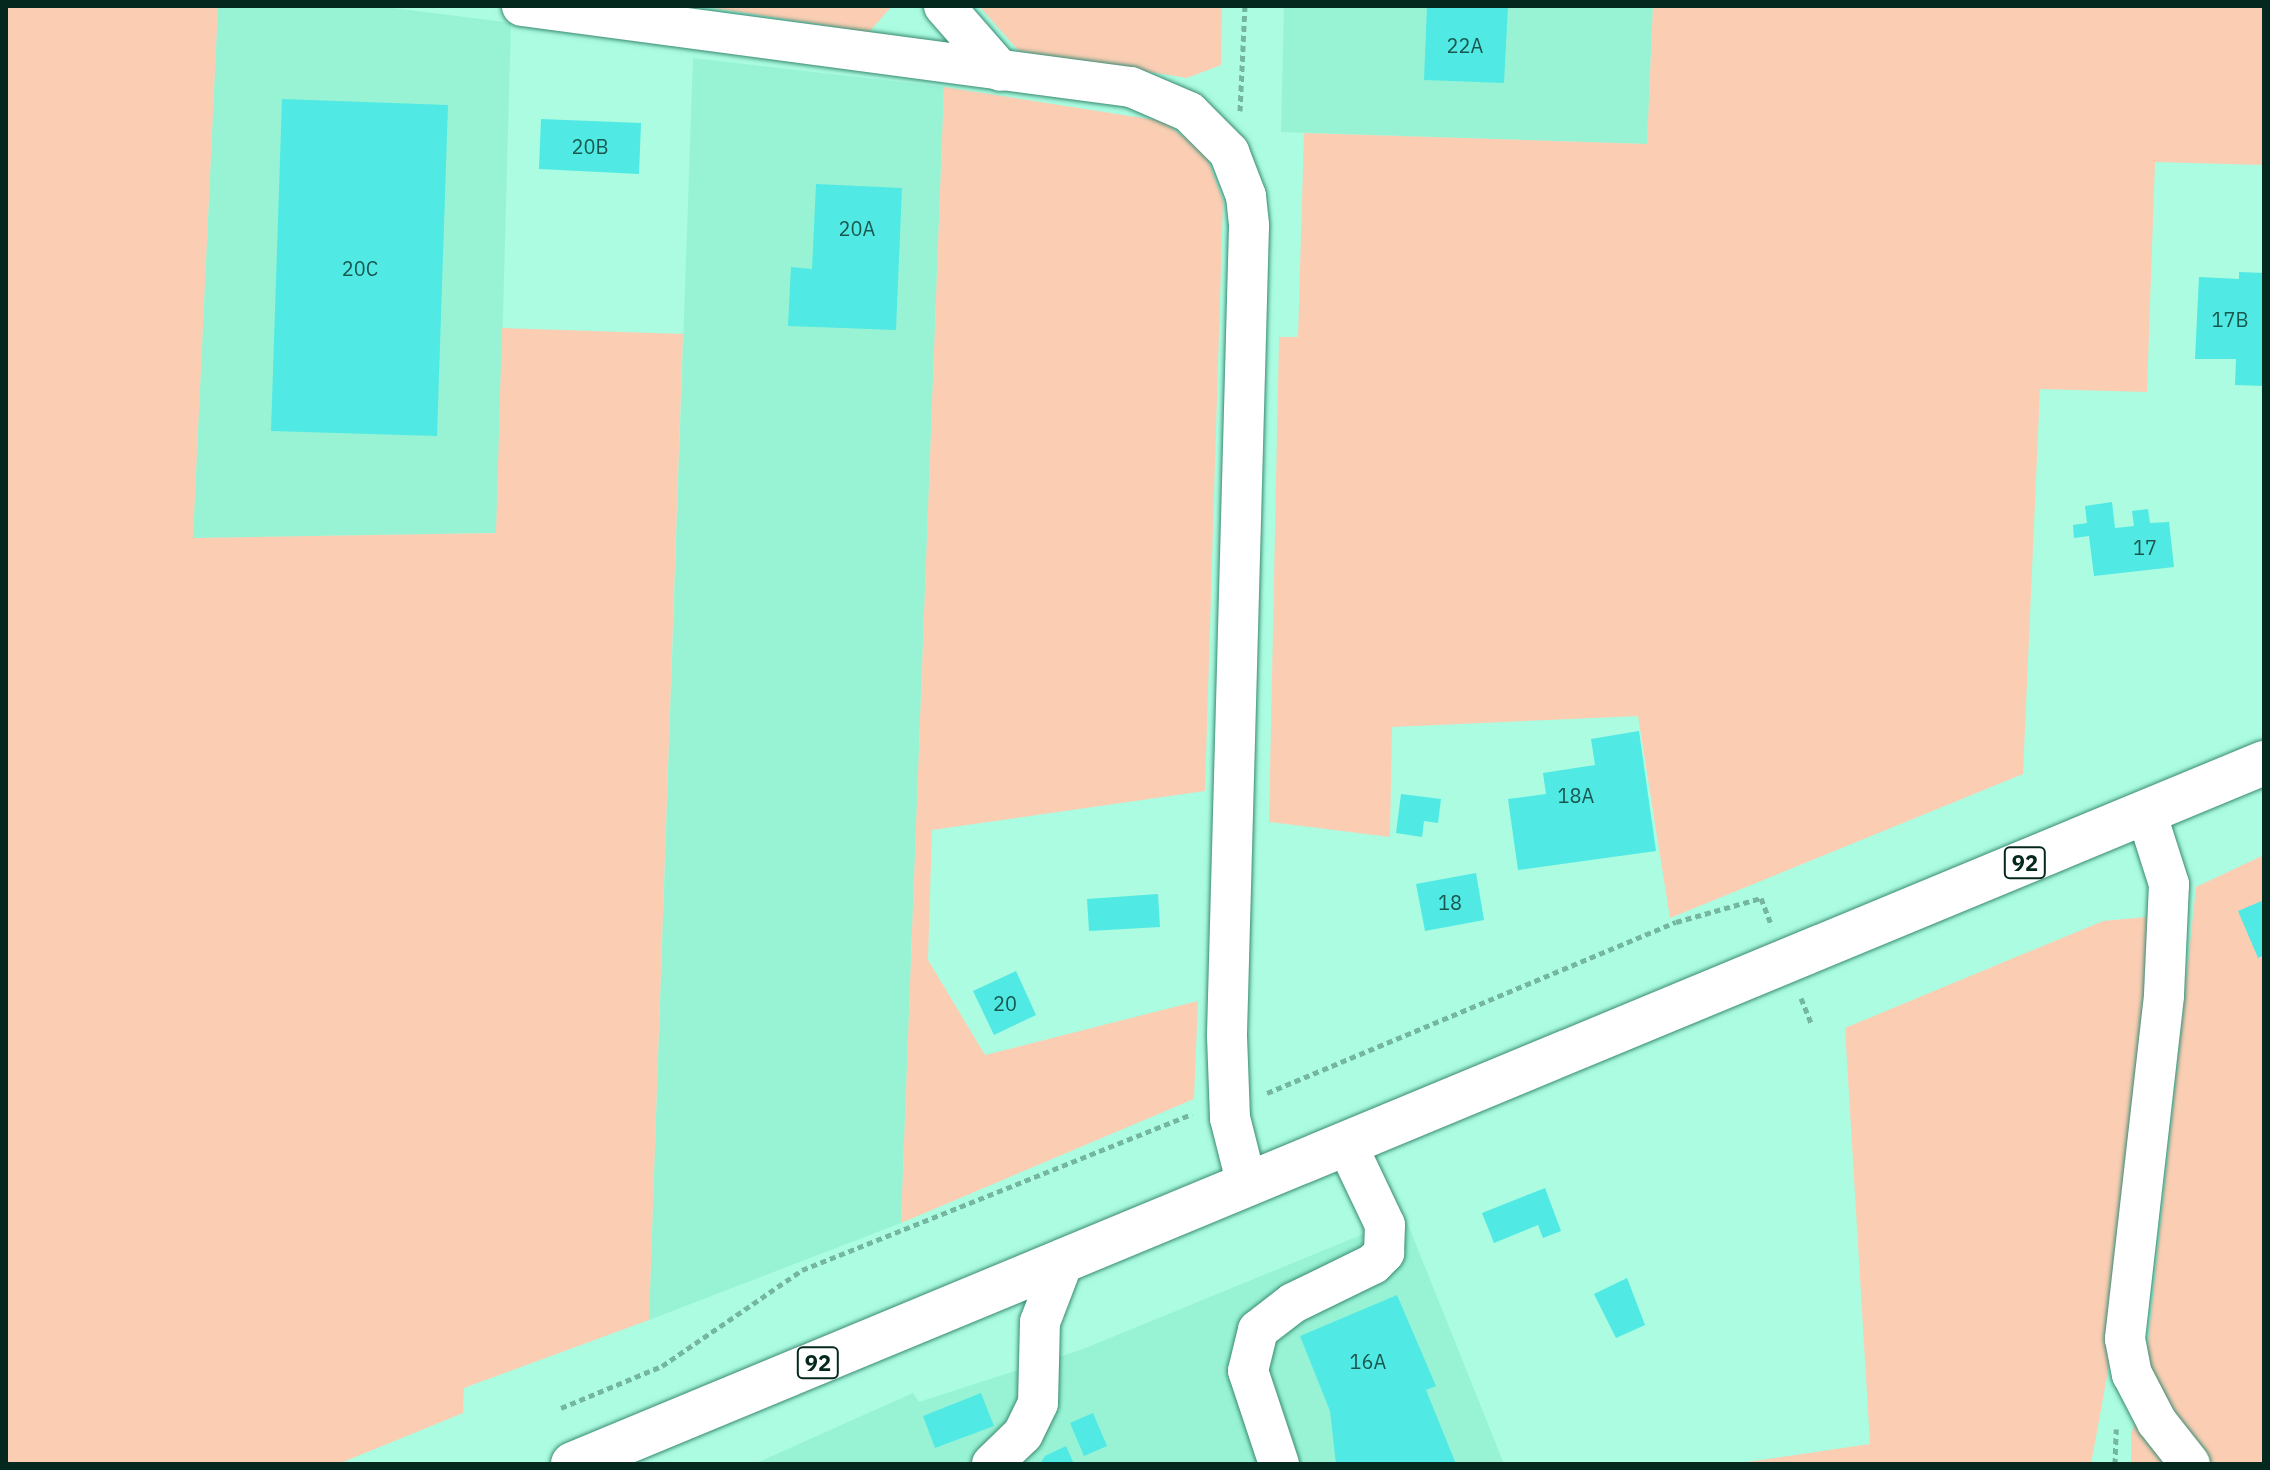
<!DOCTYPE html>
<html>
<head>
<meta charset="utf-8">
<style>
	body { margin:0 }
	#map { position:relative; width:2270px; height:1470px; overflow:hidden; background:#abfce1; font-family:"IBM Plex Sans",sans-serif }
	div>[style] { position:absolute }
	.built>* { inset:0; background:#98f3d5 }
	.green>* { inset:0; background:#fbceb4 }
	.building>* { inset:0; background:#51e9e3 }
	.path>* { height:5px; margin-top:-2.5px; transform-origin:0; background:repeating-linear-gradient(90deg,#74b6a1 0 6px,transparent 0 10px) }
	.roads { filter:drop-shadow(0 0 2px #398a72) drop-shadow(0 0 2px #398a72) }
	.minor>* { height:40px; margin:-20px; padding:0 20px; transform-origin:20px; border-radius:20px; background:#fff }
	.major>* { height:44px; margin:-22px; padding:0 22px; transform-origin:22px; border-radius:22px; background:#fff }
	span { translate:-50% -50%; white-space:nowrap; text-align:center; line-height:1.15; -webkit-text-stroke:6px #fff; paint-order:stroke }
	.number-label { font-size:20px; color:#18584f }
	.number-label span { -webkit-text-stroke-width:0 }
	.shield-label span { padding:2px 6px; background:#fff; border:2px solid; border-radius:6px; -webkit-text-stroke-width:0 }
	.shield-label { font-size:22px; color:#05281e; font-weight:700 }
	.frame { position:absolute; inset:0; border:8px solid #05281e; pointer-events:none }
</style>
</head>
<body>
<div id="map">
	<div class="built">
		<i style="clip-path:polygon(218px 6px,377px 6px,511px 23px,497px 533px,193px 538px)"></i>
		<i style="clip-path:polygon(1284px 6px,1653px 6px,1647px 144px,1281px 132px)"></i>
		<i style="clip-path:polygon(693px 58px,944px 87px,901px 1223px,649px 1320px)"></i>
		<i style="clip-path:polygon(1405px 1217px,1504px 1464px,754px 1464px,913px 1393px,919px 1402px,1083px 1349px)"></i>
	</div>
	<div class="green">
		<i style="clip-path:polygon(6px 6px,218px 6px,193px 538px,496px 533px,502px 328px,683px 334px,649px 1320px,464px 1388px,463px 1413px,338px 1464px,6px 1464px)"></i>
		<i style="clip-path:polygon(700px 6px,892px 6px,869px 32px)"></i>
		<i style="clip-path:polygon(979px 6px,1222px 6px,1221px 65px,1187px 78px,1019px 51px)"></i>
		<i style="clip-path:polygon(1653px 6px,2264px 6px,2264px 165px,2155px 162px,2147px 392px,2040px 389px,2023px 774px,1670px 918px,1638px 716px,1392px 727px,1390px 837px,1269px 822px,1279px 337px,1298px 337px,1304px 133px,1647px 144px)"></i>
		<i style="clip-path:polygon(944px 87px,1162px 121px,1205px 152px,1223px 201px,1205px 791px,932px 830px,928px 960px,985px 1055px,1198px 1001px,1194px 1099px,901px 1223px)"></i>
		<i style="clip-path:polygon(2264px 855px,2264px 1464px,2210px 1464px,2177px 1433px,2148px 1373px,2148px 1343px,2196px 887px)"></i>
		<i style="clip-path:polygon(2147px 917px,2152px 1010px,2112px 1349px,2091px 1464px,1733px 1464px,1870px 1444px,1845px 1028px,2103px 921px)"></i>
		<i style="clip-path:polygon(2139px 1414px,2179px 1464px,2131px 1464px,2131px 1434px)"></i>
	</div>
	<div class="building">
		<i style="clip-path:polygon(1427px 6px,1508px 6px,1504px 83px,1424px 80px)"></i>
		<i style="clip-path:polygon(282px 99px,448px 105px,437px 436px,271px 431px)"></i>
		<i style="clip-path:polygon(541px 119px,641px 123px,639px 174px,539px 169px)"></i>
		<i style="clip-path:polygon(816px 184px,902px 188px,896px 330px,788px 326px,791px 267px,812px 269px)"></i>
		<i style="clip-path:polygon(2239px 272px,2264px 273px,2264px 386px,2235px 385px,2236px 359px,2195px 359px,2199px 277px,2239px 279px)"></i>
		<i style="clip-path:polygon(2112px 502px,2115px 528px,2134px 526px,2132px 511px,2148px 509px,2150px 523px,2169px 522px,2174px 567px,2094px 576px,2089px 536px,2074px 538px,2073px 525px,2087px 523px,2085px 506px)"></i>
		<i style="clip-path:polygon(1639px 731px,1656px 851px,1518px 870px,1508px 799px,1546px 794px,1543px 773px,1595px 765px,1591px 739px)"></i>
		<i style="clip-path:polygon(1401px 794px,1441px 799px,1438px 823px,1424px 821px,1422px 837px,1396px 833px)"></i>
		<i style="clip-path:polygon(1476px 873px,1484px 920px,1425px 931px,1416px 884px)"></i>
		<i style="clip-path:polygon(1158px 894px,1160px 927px,1089px 931px,1087px 899px)"></i>
		<i style="clip-path:polygon(2264px 900px,2264px 955px,2258px 958px,2238px 911px)"></i>
		<i style="clip-path:polygon(1016px 971px,1036px 1015px,994px 1035px,973px 991px)"></i>
		<i style="clip-path:polygon(1545px 1188px,1561px 1231px,1543px 1238px,1538px 1225px,1494px 1243px,1482px 1213px)"></i>
		<i style="clip-path:polygon(1627px 1278px,1645px 1325px,1616px 1338px,1594px 1294px)"></i>
		<i style="clip-path:polygon(1397px 1295px,1436px 1386px,1426px 1390px,1456px 1464px,1336px 1464px,1330px 1411px,1300px 1336px)"></i>
		<i style="clip-path:polygon(981px 1393px,994px 1426px,935px 1448px,923px 1416px)"></i>
		<i style="clip-path:polygon(1093px 1413px,1107px 1446px,1084px 1456px,1070px 1423px)"></i>
		<i style="clip-path:polygon(1066px 1446px,1074px 1464px,1040px 1464px,1045px 1456px)"></i>
	</div>
	<div class="path">
		<i style="left:1240px;top:111px;width:105px;rotate:-87.3deg"></i>
		<i style="left:1801px;top:998px;width:27px;rotate:68deg"></i>
		<i style="left:1267px;top:1093px;width:443px;rotate:-22.7deg"></i>
		<i style="left:1676px;top:922px;width:88px;rotate:-15.8deg"></i>
		<i style="left:1761px;top:898px;width:30px;rotate:69deg"></i>
		<i style="left:561px;top:1408px;width:109px;rotate:-22.6deg"></i>
		<i style="left:662px;top:1366px;width:170px;rotate:-34.4deg"></i>
		<i style="left:802px;top:1270px;width:420px;rotate:-21.8deg"></i>
		<i style="left:2115px;top:1464px;width:35px;rotate:-88deg"></i>
	</div>
	<div class="roads">
		<div class="minor">
			<i style="left:522px;top:6px;width:614px;rotate:7.58deg"></i>
			<i style="left:1131px;top:87px;width:63px;rotate:23.3deg"></i>
			<i style="left:1189px;top:112px;width:57px;rotate:45deg"></i>
			<i style="left:1229px;top:152px;width:47px;rotate:68.9deg"></i>
			<i style="left:1246px;top:196px;width:30px;rotate:84deg"></i>
			<i style="left:1249px;top:226px;width:810px;rotate:91.56deg"></i>
			<i style="left:1227px;top:1036px;width:82px;rotate:87.9deg"></i>
			<i style="left:1230px;top:1118px;width:69px;rotate:75.8deg"></i>
			<i style="left:944px;top:6px;width:86px;rotate:48.8deg"></i>
			<i style="left:2146px;top:812px;width:76px;rotate:72.3deg"></i>
			<i style="left:2169px;top:884px;width:112px;rotate:92.6deg"></i>
			<i style="left:2164px;top:996px;width:345px;rotate:96.5deg"></i>
			<i style="left:2125px;top:1339px;width:36px;rotate:79deg"></i>
			<i style="left:2132px;top:1374px;width:54px;rotate:62.5deg"></i>
			<i style="left:2157px;top:1422px;width:53px;rotate:51.8deg"></i>
			<i style="left:992px;top:1464px;width:43px;rotate:-44.1deg"></i>
			<i style="left:1023px;top:1434px;width:34px;rotate:-64deg"></i>
			<i style="left:1038px;top:1403px;width:81px;rotate:-88.6deg"></i>
			<i style="left:1040px;top:1322px;width:64px;rotate:-69deg"></i>
			<i style="left:1279px;top:1464px;width:98px;rotate:-108.4deg"></i>
			<i style="left:1248px;top:1371px;width:42px;rotate:-76.3deg"></i>
			<i style="left:1258px;top:1330px;width:44px;rotate:-37.6deg"></i>
			<i style="left:1293px;top:1303px;width:89px;rotate:-26deg"></i>
			<i style="left:1373px;top:1264px;width:16px;rotate:-45deg"></i>
			<i style="left:1384px;top:1253px;width:28px;rotate:-88deg"></i>
			<i style="left:1385px;top:1225px;width:91px;rotate:-115.4deg"></i>
		</div>
		<div class="major">
			<i style="left:573px;top:1464px;width:1831px;rotate:-22.52deg"></i>
		</div>
	</div>
	<div class="number-label">
		<span style="left:1465px;top:45px">22A</span>
		<span style="left:590px;top:146px">20B</span>
		<span style="left:857px;top:228px">20A</span>
		<span style="left:360px;top:268px">20C</span>
		<span style="left:2230px;top:319px">17B</span>
		<span style="left:2145px;top:547px">17</span>
		<span style="left:1576px;top:795px">18A</span>
		<span style="left:1450px;top:902px">18</span>
		<span style="left:1005px;top:1003px">20</span>
		<span style="left:1368px;top:1361px">16A</span>
	</div>
	<div class="shield-label">
		<span style="left:2025px;top:863px">92</span>
		<span style="left:818px;top:1363px">92</span>
	</div>
	<div class="frame"></div>
</div>
</body>
</html>
